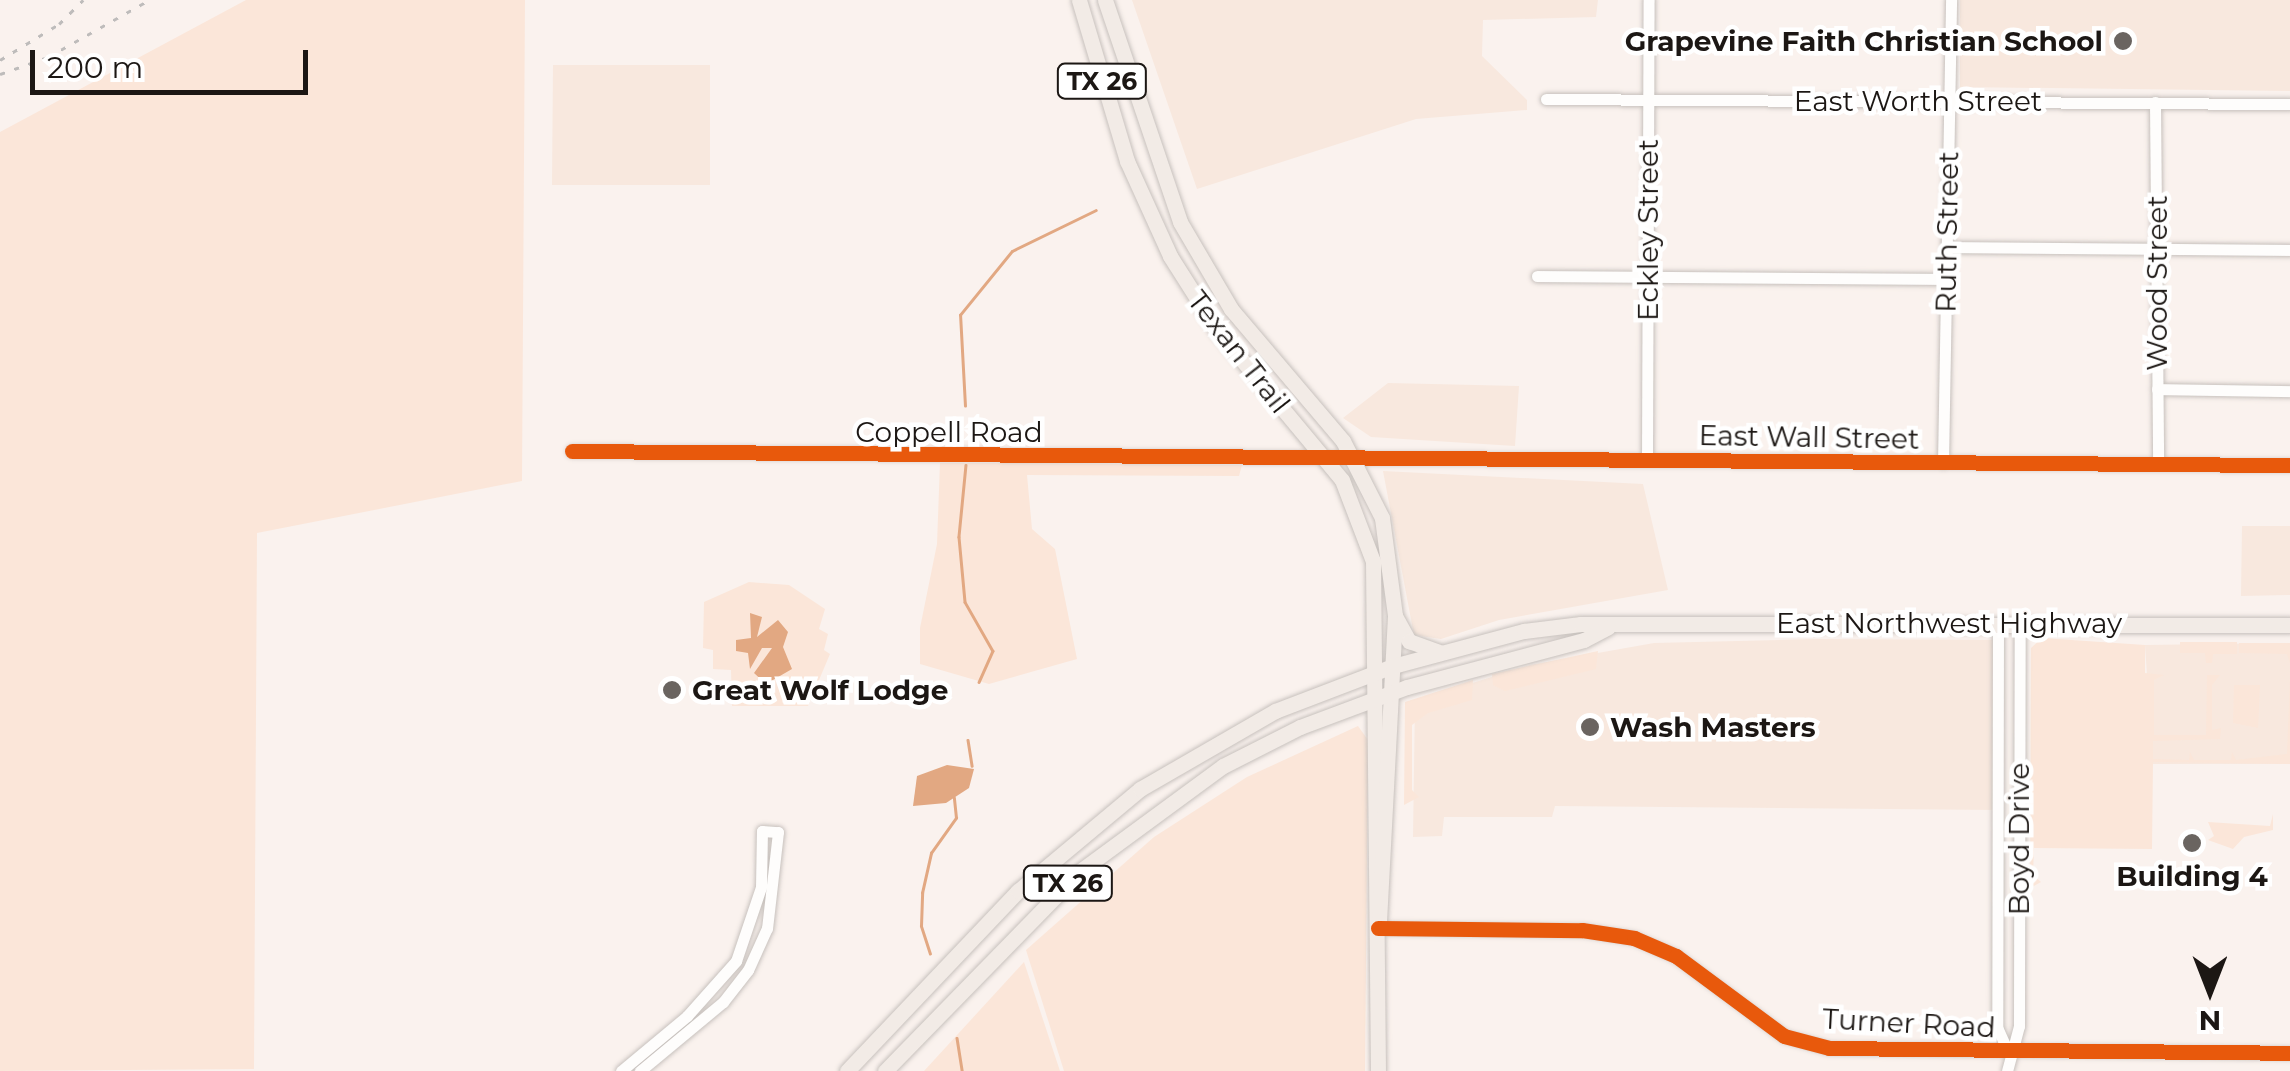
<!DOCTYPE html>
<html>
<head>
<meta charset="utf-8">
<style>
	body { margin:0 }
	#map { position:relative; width:2290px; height:1071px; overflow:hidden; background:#faf2ee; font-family:Montserrat,sans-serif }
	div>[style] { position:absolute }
	.built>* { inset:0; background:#f8e8de }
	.green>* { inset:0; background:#fbe6d9 }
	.water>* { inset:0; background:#e2a882 }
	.stream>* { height:2.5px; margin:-1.25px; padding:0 1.25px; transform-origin:1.25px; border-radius:1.25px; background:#e2a882 }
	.roads { filter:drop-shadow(0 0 2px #c7c1bd) drop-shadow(0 0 2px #c7c1bd) }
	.minor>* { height:11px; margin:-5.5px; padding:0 5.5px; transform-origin:5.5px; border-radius:5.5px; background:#fefdfc }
	.major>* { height:15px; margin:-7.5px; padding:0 7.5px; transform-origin:7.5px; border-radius:7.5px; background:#f2ebe6 }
	.rail>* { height:2.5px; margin-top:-1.25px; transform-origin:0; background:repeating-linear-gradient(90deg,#bebcbb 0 5px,transparent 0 15px) }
	.cycleway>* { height:15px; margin:-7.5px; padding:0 7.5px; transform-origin:7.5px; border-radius:7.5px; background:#e8590c }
	.dots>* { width:28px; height:28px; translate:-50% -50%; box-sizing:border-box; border:5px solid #fff; border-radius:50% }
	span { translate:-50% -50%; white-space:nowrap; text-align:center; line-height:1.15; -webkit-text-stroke:9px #fff; paint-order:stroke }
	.shield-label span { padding:2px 8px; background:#fff; border:2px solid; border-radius:8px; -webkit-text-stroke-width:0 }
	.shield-label { font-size:25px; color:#1c1714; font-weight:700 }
	.poi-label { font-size:28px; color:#1c1714; font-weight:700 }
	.right { translate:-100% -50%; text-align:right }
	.left { translate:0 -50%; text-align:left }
	.street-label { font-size:28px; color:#1c1714 }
	.north { position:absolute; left:2160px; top:941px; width:100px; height:100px; -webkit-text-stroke:8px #fff; paint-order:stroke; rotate:180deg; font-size:28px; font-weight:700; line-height:40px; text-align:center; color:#1c1714 }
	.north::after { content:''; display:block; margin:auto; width:35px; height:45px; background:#1c1714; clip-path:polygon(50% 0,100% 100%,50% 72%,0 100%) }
	.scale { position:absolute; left:30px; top:50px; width:278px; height:45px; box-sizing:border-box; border:5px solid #1c1714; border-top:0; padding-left:12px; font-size:30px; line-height:35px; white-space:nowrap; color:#1c1714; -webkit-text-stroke:8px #fff; paint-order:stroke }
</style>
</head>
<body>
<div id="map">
	<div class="built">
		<i style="clip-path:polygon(1132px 0,1598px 0,1596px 17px,1483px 20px,1482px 56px,1527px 100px,1527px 110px,1416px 119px,1197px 189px)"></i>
		<i style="clip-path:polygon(1960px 0,2290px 0,2290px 91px,1960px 87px)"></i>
		<i style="clip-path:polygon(553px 65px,710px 65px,710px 185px,552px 185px)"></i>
		<i style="clip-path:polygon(1388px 383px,1519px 386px,1515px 446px,1371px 437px,1343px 418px)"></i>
		<i style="clip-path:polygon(1383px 471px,1643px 484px,1668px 590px,1499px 620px,1441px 639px,1414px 635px)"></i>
		<i style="clip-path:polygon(2242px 526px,2290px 526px,2290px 595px,2241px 596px)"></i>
		<i style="clip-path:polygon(1818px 639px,1998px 640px,1997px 810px,1555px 806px,1552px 817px,1444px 817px,1442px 836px,1413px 837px,1415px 701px,1530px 665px,1654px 643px)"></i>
		<i style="clip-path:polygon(2290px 643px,2290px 764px,2153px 764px,2145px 645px)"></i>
	</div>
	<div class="green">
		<i style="clip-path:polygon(246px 0,525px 0,522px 481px,257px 533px,254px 1069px,0 1071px,0 132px)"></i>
		<i style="clip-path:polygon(940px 463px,1025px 463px,1242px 465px,1239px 476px,1027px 475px,1032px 529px,1055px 549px,1077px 659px,989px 684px,920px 664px,920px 628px,937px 544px)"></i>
		<i style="clip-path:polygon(749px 582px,789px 585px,825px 609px,819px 629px,828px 634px,824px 650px,830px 654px,808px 706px,732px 706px,731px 670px,713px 669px,713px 650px,703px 648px,704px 602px)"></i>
		<i style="clip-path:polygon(2042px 638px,2145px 645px,2145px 673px,2164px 675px,2154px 680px,2154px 735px,2206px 735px,2207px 675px,2220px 675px,2212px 685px,2212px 730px,2221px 728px,2220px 739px,2153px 741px,2153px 759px,2189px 760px,2190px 752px,2194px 760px,2231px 760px,2232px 752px,2236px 760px,2287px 754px,2290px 677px,2290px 764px,2153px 762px,2152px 849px,2034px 848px,2033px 875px,2041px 882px,2030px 888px,2031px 648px)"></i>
		<i style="clip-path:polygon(2180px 642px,2237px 642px,2237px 654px,2213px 654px,2212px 663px,2206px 663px,2205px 653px,2180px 653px)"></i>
		<i style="clip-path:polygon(2239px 643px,2290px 643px,2290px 663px,2287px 654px,2239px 653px)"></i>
		<i style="clip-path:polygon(1598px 651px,1596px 669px,1505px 691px,1493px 685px,1492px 674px)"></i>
		<i style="clip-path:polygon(1473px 680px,1472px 700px,1428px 713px,1412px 725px,1412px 790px,1419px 797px,1404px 805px,1405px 702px)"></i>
		<i style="clip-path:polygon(2234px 685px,2260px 685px,2258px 728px,2233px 723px)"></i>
		<i style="clip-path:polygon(1358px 726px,1368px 740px,1365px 1071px,1064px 1071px,1026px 950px,1154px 837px,1247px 777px)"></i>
		<i style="clip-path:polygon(2273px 814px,2273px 830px,2244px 837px,2233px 849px,2208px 840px,2214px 836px,2208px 822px,2270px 826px)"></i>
		<i style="clip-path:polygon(1024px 962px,1060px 1071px,924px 1071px)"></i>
	</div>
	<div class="water">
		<i style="clip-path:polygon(750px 613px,762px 617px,757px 637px,778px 620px,788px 632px,783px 647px,792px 669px,766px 684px,754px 673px,772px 648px,762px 648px,750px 669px,748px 653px,736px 651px,736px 640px,751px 638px)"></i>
		<i style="clip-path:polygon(947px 765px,974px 769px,969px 788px,946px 803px,913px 806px,917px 776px)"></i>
	</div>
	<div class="stream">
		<i style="left:965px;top:406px;width:91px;rotate:-93.1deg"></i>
		<i style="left:960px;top:315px;width:82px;rotate:-50.9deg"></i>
		<i style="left:1012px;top:251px;width:93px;rotate:-26deg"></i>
		<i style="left:966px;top:465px;width:72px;rotate:95.6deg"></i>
		<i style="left:959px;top:537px;width:65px;rotate:84.7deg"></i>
		<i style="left:965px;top:602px;width:56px;rotate:60.3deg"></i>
		<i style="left:993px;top:651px;width:34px;rotate:114deg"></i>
		<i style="left:968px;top:740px;width:26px;rotate:81deg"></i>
		<i style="left:930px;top:954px;width:29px;rotate:-108deg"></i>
		<i style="left:921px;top:926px;width:33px;rotate:-88deg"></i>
		<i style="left:922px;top:893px;width:41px;rotate:-77.3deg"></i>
		<i style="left:931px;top:853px;width:43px;rotate:-54.5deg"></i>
		<i style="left:956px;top:818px;width:20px;rotate:-96deg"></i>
		<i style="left:957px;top:1038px;width:33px;rotate:81deg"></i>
	</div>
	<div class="roads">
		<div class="minor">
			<i style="left:1546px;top:99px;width:744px;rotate:0.39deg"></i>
			<i style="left:2155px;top:102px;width:362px;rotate:89.5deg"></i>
			<i style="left:1947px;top:247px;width:343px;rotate:0.5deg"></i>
			<i style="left:1537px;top:276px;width:409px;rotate:0.4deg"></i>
			<i style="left:2157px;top:389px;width:133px;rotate:0.9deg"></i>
			<i style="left:572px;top:451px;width:1718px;rotate:0.47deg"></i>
			<i style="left:1647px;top:460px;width:460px;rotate:-89.8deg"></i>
			<i style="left:1943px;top:463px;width:463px;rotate:-89deg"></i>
			<i style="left:1998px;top:623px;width:404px;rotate:90.1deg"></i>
			<i style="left:1997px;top:1027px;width:27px;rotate:66deg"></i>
			<i style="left:1378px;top:928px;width:204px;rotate:0.6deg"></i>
			<i style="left:1582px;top:930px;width:53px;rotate:8.7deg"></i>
			<i style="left:1634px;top:938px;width:46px;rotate:23.2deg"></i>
			<i style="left:1676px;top:956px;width:134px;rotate:36.5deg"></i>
			<i style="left:1784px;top:1036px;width:47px;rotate:14.9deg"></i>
			<i style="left:1829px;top:1048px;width:461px;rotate:0.6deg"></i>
			<i style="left:621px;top:1071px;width:86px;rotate:-39.8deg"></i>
			<i style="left:687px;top:1016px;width:74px;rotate:-48.3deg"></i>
			<i style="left:736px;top:961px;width:78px;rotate:-71.3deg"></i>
			<i style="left:761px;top:887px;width:56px;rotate:-89deg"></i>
			<i style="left:762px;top:831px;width:16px;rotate:4deg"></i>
			<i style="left:778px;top:832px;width:97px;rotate:96.5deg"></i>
			<i style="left:767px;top:928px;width:46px;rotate:114.3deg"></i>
			<i style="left:748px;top:970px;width:41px;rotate:128deg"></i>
			<i style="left:723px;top:1002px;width:108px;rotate:140.3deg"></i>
			<i style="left:2007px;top:1071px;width:47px;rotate:-75.1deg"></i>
			<i style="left:2019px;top:1026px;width:404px;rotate:-89.9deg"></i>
		</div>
		<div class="major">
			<i style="left:1079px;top:0;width:168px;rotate:73.4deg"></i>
			<i style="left:1127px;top:161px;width:104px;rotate:65.6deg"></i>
			<i style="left:1170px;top:256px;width:88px;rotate:57.6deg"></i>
			<i style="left:1217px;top:330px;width:195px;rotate:50.2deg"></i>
			<i style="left:1342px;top:480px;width:87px;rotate:69.1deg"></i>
			<i style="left:1373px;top:561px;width:510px;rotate:89.44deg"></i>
			<i style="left:1105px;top:0;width:234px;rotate:71.3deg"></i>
			<i style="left:1180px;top:222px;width:101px;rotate:59.6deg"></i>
			<i style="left:1231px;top:309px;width:173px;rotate:49.7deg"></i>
			<i style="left:1343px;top:441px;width:86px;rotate:63.1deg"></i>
			<i style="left:1382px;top:518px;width:99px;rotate:82.4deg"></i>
			<i style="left:1395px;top:616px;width:308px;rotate:93deg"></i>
			<i style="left:1395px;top:616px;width:29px;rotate:61deg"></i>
			<i style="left:1409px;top:641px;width:33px;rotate:20deg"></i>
			<i style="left:847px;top:1071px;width:248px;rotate:-46.5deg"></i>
			<i style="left:1018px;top:891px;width:159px;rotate:-39.9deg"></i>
			<i style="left:1140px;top:789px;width:156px;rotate:-30deg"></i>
			<i style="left:1275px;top:711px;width:126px;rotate:-20.9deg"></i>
			<i style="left:1393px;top:666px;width:136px;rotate:-15deg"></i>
			<i style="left:1524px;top:631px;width:57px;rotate:-7deg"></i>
			<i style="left:1581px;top:624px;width:709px;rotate:0.08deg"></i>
			<i style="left:885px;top:1071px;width:279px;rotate:-45.7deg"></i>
			<i style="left:1080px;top:871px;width:177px;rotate:-36.3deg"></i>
			<i style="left:1223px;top:766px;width:86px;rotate:-26.9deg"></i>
			<i style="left:1300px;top:727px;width:114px;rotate:-20.5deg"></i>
			<i style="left:1407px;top:687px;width:183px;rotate:-14.9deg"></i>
			<i style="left:1584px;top:640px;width:27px;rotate:-28deg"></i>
		</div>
	</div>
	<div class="rail">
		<i style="left:0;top:60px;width:69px;rotate:-31.4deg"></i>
		<i style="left:59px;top:24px;width:34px;rotate:-45deg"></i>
		<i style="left:0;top:74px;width:51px;rotate:-19.5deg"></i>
		<i style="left:48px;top:57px;width:116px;rotate:-29.4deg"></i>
	</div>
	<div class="cycleway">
		<i style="left:572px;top:451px;width:1718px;rotate:0.47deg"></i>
		<i style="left:1378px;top:928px;width:204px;rotate:0.6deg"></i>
		<i style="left:1582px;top:930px;width:53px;rotate:8.7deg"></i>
		<i style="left:1634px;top:938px;width:46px;rotate:23.2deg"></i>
		<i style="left:1676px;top:956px;width:134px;rotate:36.5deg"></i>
		<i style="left:1784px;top:1036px;width:47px;rotate:14.9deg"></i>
		<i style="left:1829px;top:1048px;width:461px;rotate:0.6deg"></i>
	</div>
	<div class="dots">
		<i style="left:2123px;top:41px;background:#6a6460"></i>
		<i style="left:672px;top:690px;background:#6a6460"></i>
		<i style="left:1590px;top:727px;background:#6a6460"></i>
		<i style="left:2192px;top:843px;background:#6a6460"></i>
	</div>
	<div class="shield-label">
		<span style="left:1102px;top:81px">TX 26</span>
		<span style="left:1068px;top:883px">TX 26</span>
	</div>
	<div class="poi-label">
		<span class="right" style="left:2103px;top:41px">Grapevine Faith Christian School</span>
		<span class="left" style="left:692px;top:690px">Great Wolf Lodge</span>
		<span class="left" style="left:1610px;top:727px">Wash Masters</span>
		<span style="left:2192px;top:876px">Building 4</span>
	</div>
	<div class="street-label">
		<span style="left:1918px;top:101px">East Worth Street</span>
		<span style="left:1648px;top:230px;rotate:-90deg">Eckley Street</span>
		<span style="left:1947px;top:232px;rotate:-89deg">Ruth Street</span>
		<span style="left:2157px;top:283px;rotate:-90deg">Wood Street</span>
		<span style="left:1239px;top:352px;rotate:52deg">Texan Trail</span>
		<span style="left:949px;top:432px">Coppell Road</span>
		<span style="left:1809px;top:437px;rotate:1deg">East Wall Street</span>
		<span style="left:1949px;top:623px">East Northwest Highway</span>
		<span style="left:2019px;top:839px;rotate:-90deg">Boyd Drive</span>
		<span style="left:1909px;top:1023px;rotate:3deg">Turner Road</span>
	</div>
	<div class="north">N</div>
	<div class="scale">200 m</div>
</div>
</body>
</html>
